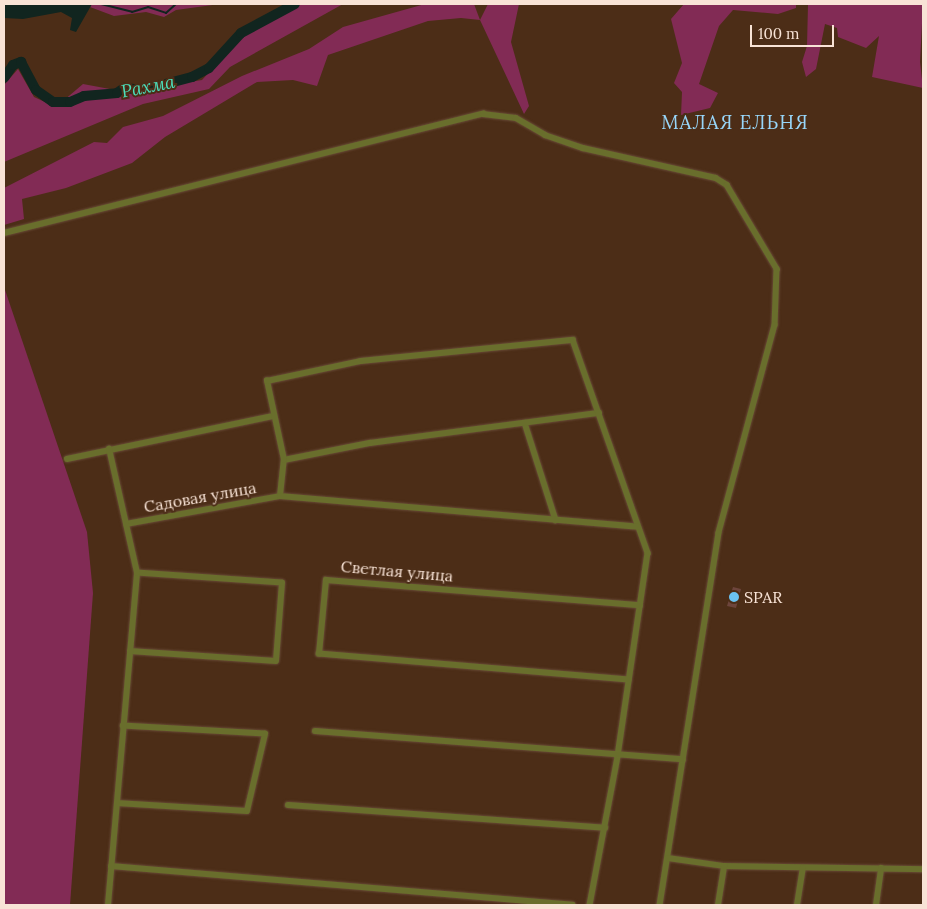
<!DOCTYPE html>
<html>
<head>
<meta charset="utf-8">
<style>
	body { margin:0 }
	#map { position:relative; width:927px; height:909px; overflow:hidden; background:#4c2d17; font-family:Lora,serif }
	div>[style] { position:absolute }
	.green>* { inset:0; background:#822b55 }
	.water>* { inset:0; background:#11251f }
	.stream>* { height:2px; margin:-1px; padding:0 1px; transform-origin:1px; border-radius:1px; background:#11251f }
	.river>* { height:10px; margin:-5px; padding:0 5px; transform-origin:5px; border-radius:5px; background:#11251f }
	.building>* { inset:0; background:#6d453c }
	.roads { filter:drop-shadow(0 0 1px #684a36) drop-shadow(0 0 1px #684a36) }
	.minor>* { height:5.5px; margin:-2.75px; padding:0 2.75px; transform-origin:2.75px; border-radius:2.75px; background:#696e2c }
	.dots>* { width:14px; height:14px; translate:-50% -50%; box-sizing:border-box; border:2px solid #4c2d17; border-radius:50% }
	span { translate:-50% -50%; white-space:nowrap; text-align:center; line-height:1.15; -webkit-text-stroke:4px #4c2d17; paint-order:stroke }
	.street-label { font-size:16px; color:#f8e3d6 }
	.poi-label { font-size:16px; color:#f8e3d6 }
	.left { translate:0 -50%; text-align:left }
	.water-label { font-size:18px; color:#4be0bc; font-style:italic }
	.quarter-label { font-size:19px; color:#98d6f9; letter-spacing:1px }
	.frame { position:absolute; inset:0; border:5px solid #f8e3d6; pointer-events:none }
	.scale { position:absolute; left:750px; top:25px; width:84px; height:22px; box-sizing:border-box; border:2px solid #f8e3d6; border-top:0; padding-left:6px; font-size:15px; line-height:18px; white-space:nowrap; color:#f8e3d6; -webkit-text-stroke:4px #4c2d17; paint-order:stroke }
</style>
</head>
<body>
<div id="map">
	<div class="green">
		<i style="clip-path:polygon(92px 4px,220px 4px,176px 10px,164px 17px,146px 12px,114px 16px,90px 7px)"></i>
		<i style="clip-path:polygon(300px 4px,343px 4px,230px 67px,209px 89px,143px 104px,4px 162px,4px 85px,18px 69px,34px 97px,56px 107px,83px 84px,126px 92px,202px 80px,244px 34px)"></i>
		<i style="clip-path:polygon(425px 4px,474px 4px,480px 20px,488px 4px,524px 4px,519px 4px,511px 42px,529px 106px,524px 114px,480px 20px,461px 18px,428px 21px,328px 55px,317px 86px,293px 80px,257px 82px,165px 137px,132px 163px,66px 188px,22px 199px,24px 219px,4px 225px,4px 188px,94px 142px,107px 143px,123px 127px,163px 116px,242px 76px,309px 49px,343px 27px)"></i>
		<i style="clip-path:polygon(684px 4px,796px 4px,796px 8px,778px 14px,733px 10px,719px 26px,699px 84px,718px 93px,710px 108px,681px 115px,682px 92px,674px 83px,682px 63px,671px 19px)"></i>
		<i style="clip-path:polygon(808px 4px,923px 4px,920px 62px,923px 88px,872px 77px,879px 36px,866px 48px,838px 37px,837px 28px,825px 24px,816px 69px,806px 77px,802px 62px,807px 46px)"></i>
		<i style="clip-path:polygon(4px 287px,87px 532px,93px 593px,70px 905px,4px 905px)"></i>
	</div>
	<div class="water">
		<i style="clip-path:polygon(4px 4px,92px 4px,76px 32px,70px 30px,72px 18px,61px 12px,23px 19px,4px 18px)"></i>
	</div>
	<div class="stream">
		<i style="left:101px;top:4px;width:32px;rotate:14deg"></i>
		<i style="left:132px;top:12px;width:17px;rotate:-17deg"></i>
		<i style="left:148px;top:7px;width:19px;rotate:18deg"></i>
		<i style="left:166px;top:13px;width:13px;rotate:-42deg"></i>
		<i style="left:176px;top:4px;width:26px"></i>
	</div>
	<div class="river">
		<i style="left:4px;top:78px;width:16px;rotate:-55deg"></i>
		<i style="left:13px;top:65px;width:9px;rotate:-21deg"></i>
		<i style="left:21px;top:62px;width:32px;rotate:62deg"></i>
		<i style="left:36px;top:90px;width:21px;rotate:35deg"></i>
		<i style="left:53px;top:102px;width:17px"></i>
		<i style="left:70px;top:102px;width:15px;rotate:-23deg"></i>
		<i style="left:84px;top:96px;width:33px;rotate:-5deg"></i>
		<i style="left:117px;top:93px;width:9px;rotate:-36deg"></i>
		<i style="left:124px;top:88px;width:19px;rotate:6deg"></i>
		<i style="left:143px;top:90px;width:51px;rotate:-14.9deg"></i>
		<i style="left:192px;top:77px;width:19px;rotate:-28deg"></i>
		<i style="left:209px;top:68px;width:47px;rotate:-47.6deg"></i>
		<i style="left:241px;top:33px;width:61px;rotate:-28.2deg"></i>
	</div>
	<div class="building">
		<i style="clip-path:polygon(733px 587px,741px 589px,736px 608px,727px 606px)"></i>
	</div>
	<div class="roads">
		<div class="minor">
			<i style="left:4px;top:233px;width:494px;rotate:-14deg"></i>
			<i style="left:483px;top:114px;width:33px;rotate:7deg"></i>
			<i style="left:516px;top:118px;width:34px;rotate:30deg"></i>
			<i style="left:545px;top:135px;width:40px;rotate:18.9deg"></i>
			<i style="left:583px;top:148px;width:136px;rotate:12.7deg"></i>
			<i style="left:716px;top:178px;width:13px;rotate:32deg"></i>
			<i style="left:727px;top:185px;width:98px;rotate:59.2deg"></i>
			<i style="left:777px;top:269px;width:56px;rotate:92deg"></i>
			<i style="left:775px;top:325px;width:215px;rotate:105.1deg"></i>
			<i style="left:719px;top:533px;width:377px;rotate:99deg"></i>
			<i style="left:525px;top:423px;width:102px;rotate:72.3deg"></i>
			<i style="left:67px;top:459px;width:210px;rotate:-11.8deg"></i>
			<i style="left:284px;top:460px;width:88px;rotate:-11.2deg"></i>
			<i style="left:370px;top:443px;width:231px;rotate:-7.5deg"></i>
			<i style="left:280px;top:496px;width:36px;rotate:-84deg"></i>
			<i style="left:284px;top:460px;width:81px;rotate:-102.1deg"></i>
			<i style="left:267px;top:381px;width:96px;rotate:-12deg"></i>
			<i style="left:361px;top:361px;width:213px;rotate:-5.7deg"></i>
			<i style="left:573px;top:340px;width:226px;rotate:70.6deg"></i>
			<i style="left:648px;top:553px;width:206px;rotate:98.4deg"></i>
			<i style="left:618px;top:757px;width:151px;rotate:100.7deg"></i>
			<i style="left:126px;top:524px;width:157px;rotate:-10.3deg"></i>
			<i style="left:280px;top:496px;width:359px;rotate:4.9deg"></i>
			<i style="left:130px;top:651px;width:146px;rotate:3.9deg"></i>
			<i style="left:276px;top:661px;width:78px;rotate:-85.6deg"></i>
			<i style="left:282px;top:583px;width:145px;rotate:-176.1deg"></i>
			<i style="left:629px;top:680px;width:311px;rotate:-175.2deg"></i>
			<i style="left:319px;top:654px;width:74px;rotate:-84.6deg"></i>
			<i style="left:326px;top:580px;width:315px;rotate:4.6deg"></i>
			<i style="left:315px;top:731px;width:369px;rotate:4.4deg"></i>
			<i style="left:117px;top:803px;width:130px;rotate:3.5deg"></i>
			<i style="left:247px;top:811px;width:79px;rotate:-76.8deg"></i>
			<i style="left:265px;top:734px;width:142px;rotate:-176.8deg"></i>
			<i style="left:288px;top:805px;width:318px;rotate:4.1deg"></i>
			<i style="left:668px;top:858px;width:57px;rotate:8.1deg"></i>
			<i style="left:724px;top:866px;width:199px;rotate:0.9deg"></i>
			<i style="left:111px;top:866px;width:463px;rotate:4.8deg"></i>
			<i style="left:108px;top:905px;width:333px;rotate:-85deg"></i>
			<i style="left:137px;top:573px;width:127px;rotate:-102.7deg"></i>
			<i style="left:718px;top:905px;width:39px;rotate:-81deg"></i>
			<i style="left:797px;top:905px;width:37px;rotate:-81deg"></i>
			<i style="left:876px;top:905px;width:37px;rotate:-82deg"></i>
		</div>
	</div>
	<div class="dots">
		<i style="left:734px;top:597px;background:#6bc3f2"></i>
	</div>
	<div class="street-label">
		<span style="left:200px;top:497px;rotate:-10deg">Садовая улица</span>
		<span style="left:397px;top:571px;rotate:5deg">Светлая улица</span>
	</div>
	<div class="poi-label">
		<span class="left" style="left:744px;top:597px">SPAR</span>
	</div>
	<div class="water-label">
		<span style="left:148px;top:87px;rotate:-11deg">Рахма</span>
	</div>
	<div class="quarter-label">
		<span style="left:735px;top:123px">МАЛАЯ ЕЛЬНЯ</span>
	</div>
	<div class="frame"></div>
	<div class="scale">100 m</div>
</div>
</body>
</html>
